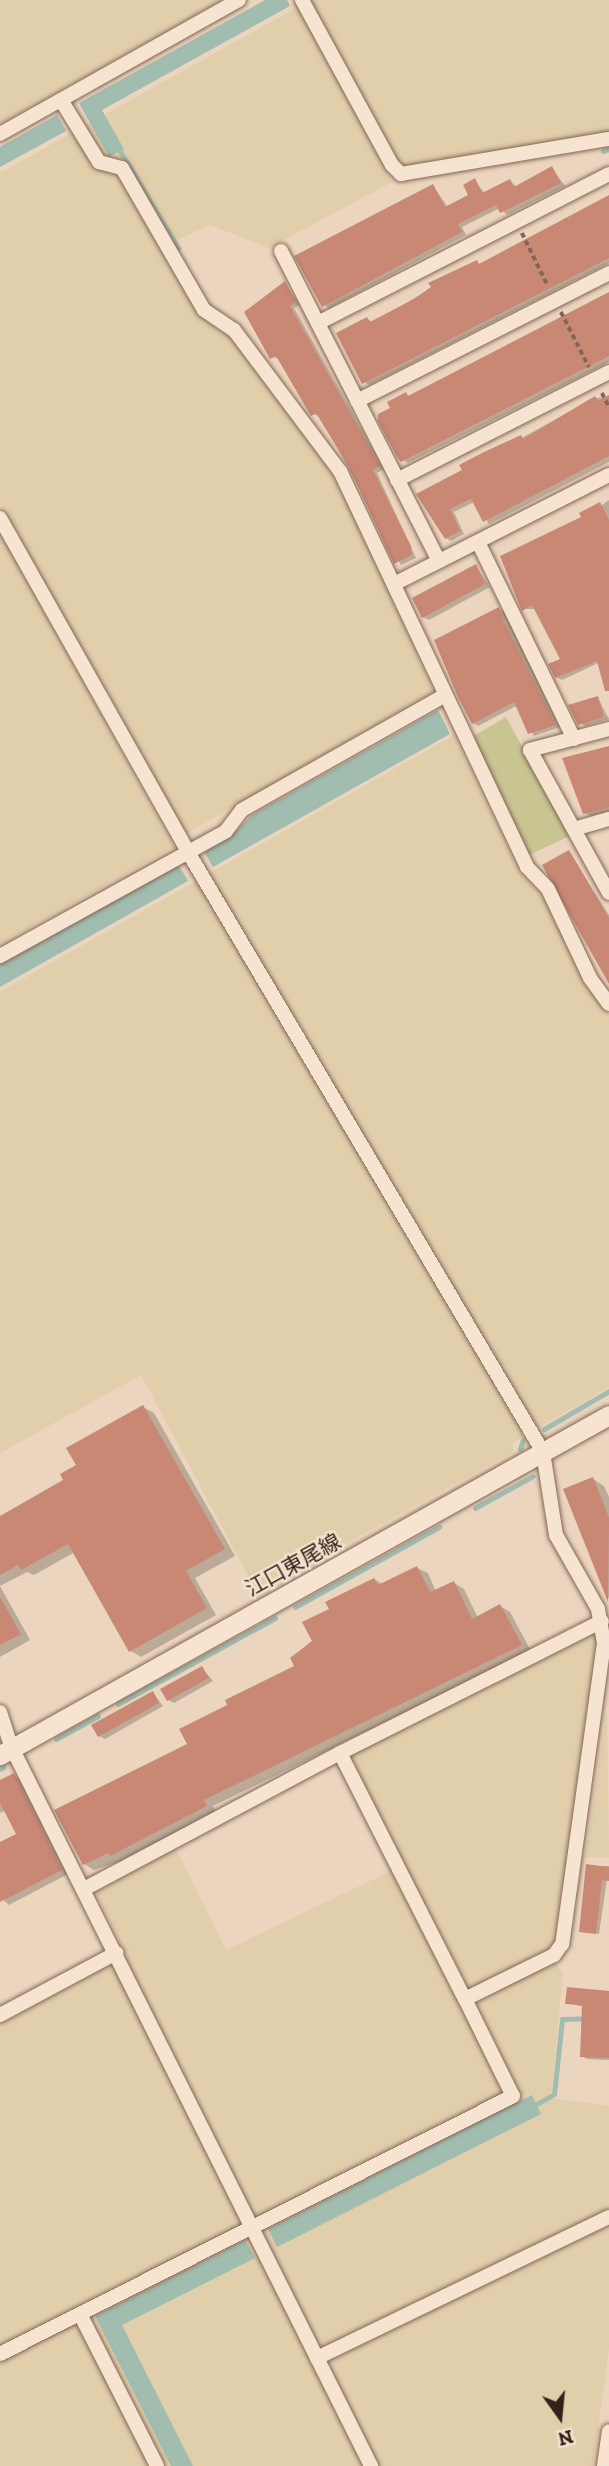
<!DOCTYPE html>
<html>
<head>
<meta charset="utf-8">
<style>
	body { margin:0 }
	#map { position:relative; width:609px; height:2466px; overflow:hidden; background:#ecd5be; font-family:"Zilla Slab","Noto Sans JP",serif }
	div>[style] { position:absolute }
	.farmland>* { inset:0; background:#e1ceab }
	.green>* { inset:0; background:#c9c592 }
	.water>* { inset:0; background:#a1bdb0 }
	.shadow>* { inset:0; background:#0003 }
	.stream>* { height:5px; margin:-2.5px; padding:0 2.5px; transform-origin:2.5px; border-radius:2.5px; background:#a1bdb0 }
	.building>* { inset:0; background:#c98874 }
	.path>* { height:3.5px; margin-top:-1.75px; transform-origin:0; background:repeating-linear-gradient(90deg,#836657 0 5px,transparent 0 8.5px) }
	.roads { filter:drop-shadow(0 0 2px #836657) drop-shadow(0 0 2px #836657) }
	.minor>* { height:14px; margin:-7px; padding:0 7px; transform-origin:7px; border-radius:7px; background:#f7e4d0 }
	.secondary>* { height:19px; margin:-9.5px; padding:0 9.5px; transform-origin:9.5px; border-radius:9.5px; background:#f7e4d0 }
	span { translate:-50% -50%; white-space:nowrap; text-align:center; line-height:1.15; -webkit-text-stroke:5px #f4e1cd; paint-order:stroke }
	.street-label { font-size:21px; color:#33221b }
	.north { position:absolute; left:525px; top:2382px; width:70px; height:70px; -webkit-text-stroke:5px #f4e1cd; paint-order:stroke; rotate:165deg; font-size:19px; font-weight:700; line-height:28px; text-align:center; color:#33221b }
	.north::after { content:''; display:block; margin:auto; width:24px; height:32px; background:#33221b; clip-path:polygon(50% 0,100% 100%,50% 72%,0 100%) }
</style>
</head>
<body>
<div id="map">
	<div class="farmland">
		<i style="clip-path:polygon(0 0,223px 0,0 124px)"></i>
		<i style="clip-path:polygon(310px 0,609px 0,609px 132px,401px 168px)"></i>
		<i style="clip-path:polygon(299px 6px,392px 182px,269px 248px,210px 225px,173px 242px,216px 326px,231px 333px,335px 472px,434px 692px,186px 834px,0 504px,0 173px)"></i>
		<i style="clip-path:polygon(0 532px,174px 847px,0 944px)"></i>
		<i style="clip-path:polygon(454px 735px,520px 873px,544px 897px,584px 977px,609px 1014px,609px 1387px,513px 1443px,513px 1452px,257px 1592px,141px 1375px,0 1453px,0 992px)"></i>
		<i style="clip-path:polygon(587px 1634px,599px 1638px,553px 1961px,563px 1972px,551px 2098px,609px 2106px,609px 2348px,593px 2466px,0 2466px,0 2024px,127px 1956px,96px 1892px,175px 1847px,226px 1950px,393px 1870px,338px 1760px)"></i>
		<i style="clip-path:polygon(607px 1709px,609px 1857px,585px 1857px)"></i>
	</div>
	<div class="green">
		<i style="clip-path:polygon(506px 717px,570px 836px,527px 856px,472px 737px)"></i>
	</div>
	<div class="water">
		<i style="clip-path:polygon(265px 0,287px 0,290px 6px,102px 110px,124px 149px,109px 157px,79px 103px)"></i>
		<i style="clip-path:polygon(57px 115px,66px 131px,0 167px,0 147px)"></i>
		<i style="clip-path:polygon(438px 710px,450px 734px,213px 867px,203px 850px,236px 831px,252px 815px)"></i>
		<i style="clip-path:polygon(178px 864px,188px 881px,0 987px,0 964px)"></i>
		<i style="clip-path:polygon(532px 2095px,541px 2114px,277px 2247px,268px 2229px)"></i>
		<i style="clip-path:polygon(245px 2240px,255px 2258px,122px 2325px,193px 2466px,171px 2466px,95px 2316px)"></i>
	</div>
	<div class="shadow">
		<i style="clip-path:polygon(552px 168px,565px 186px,507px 215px,500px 208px,462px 227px,466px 235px,329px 308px,324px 305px,433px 186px,448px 207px,470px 196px,475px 180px,485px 194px,510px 181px,517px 187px)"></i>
		<i style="clip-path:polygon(609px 199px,609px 263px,369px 385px,364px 382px,367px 319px,373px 322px,477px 262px,481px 265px)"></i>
		<i style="clip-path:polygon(285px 283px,300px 305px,294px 308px,384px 469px,377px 473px,416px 558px,401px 565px,320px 416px,312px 414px,280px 359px,272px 357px)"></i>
		<i style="clip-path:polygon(609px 294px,609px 362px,408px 463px,403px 460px,392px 409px,406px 394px,411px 397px)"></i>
		<i style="clip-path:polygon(609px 397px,609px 462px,489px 524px,474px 502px,454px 512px,464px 534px,451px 541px,446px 538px,418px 494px,595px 398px)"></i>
		<i style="clip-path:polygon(609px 500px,609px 658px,562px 680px,556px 677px,562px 660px,536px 609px,524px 609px,584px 518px)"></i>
		<i style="clip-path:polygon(476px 566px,490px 587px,429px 620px,423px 617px)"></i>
		<i style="clip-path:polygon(499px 609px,504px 612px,560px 727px,534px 736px,518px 705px,478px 726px,473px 723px)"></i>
		<i style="clip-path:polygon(598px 698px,609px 719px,585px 726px,580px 723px)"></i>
		<i style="clip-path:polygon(609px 748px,609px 811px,590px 816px,585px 813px)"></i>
		<i style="clip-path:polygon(569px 852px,609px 915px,609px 980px)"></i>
		<i style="clip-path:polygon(143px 1407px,154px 1413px,235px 1556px,195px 1578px,216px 1615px,141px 1657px,131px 1651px,75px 1552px,34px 1575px,27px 1572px,0 1586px,30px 1640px,0 1657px,0 1518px,66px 1480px)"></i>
		<i style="clip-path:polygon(593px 1479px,604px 1486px,609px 1497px,609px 1599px,565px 1490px)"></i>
		<i style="clip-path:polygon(417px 1568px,428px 1573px,436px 1592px,454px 1583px,464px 1589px,478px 1618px,500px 1606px,510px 1612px,531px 1651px,213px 1806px,216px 1812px,121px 1861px,94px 1870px,84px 1864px,230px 1705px,296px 1667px,331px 1610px,374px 1579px,382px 1584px)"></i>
		<i style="clip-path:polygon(202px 1668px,213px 1681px,174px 1703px,168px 1700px)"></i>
		<i style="clip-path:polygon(153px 1693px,163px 1706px,105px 1739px,99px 1736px)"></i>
		<i style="clip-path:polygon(13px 1775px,21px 1779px,68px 1874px,9px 1905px,0 1897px,0 1844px,18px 1834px,6px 1810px,0 1813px,0 1782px)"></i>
		<i style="clip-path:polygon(588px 1866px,609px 1866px,599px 1934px,580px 1931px)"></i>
		<i style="clip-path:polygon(609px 1993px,609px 2060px,587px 2059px,582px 2056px,584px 2007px,567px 2003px)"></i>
	</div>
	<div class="stream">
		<i style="left:120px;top:151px;width:113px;rotate:59.1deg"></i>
		<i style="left:603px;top:151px;width:6px;rotate:-18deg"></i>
		<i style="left:544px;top:1429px;width:75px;rotate:-30.3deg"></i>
		<i style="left:520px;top:1449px;width:9px;rotate:-72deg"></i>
		<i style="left:475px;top:1508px;width:66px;rotate:-28.9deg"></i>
		<i style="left:295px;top:1607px;width:165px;rotate:-29.1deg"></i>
		<i style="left:118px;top:1704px;width:179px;rotate:-28.7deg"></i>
		<i style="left:56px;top:1739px;width:48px;rotate:-28.7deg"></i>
		<i style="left:0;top:1769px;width:4px;rotate:-27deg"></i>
		<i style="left:531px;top:2107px;width:26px;rotate:-29deg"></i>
		<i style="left:554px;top:2094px;width:75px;rotate:-83.9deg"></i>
		<i style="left:562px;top:2019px;width:25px;rotate:-2deg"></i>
	</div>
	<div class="building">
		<i style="clip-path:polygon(552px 166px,561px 183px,500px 213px,496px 205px,458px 224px,462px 232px,322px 307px,294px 256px,433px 184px,445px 207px,468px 195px,463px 185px,475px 178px,482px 193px,510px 179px,514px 187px)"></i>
		<i style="clip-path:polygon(609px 195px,609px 258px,362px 384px,336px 333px,367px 317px,370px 322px,414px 299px,431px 287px,428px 283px,477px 260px,479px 264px)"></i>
		<i style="clip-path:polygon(285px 281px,296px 302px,290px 306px,380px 466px,373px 470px,411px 546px,412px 555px,394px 564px,349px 467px,316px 413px,311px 416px,276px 356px,270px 359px,244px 312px)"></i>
		<i style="clip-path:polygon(609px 292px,609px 356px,401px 462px,397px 457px,378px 421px,378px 414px,390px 408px,387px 402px,406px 392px,408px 396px)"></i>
		<i style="clip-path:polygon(609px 395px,609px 456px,483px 522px,471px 499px,450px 509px,460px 531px,445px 539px,416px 494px,462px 470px,459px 465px,482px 453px,521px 435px,523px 439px,595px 396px,598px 401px)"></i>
		<i style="clip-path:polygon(600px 502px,609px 520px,609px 691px,605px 691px,597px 661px,555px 678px,548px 664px,560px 659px,532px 605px,522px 611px,500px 556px,581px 517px,579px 513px)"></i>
		<i style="clip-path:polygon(476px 564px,485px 584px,422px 618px,412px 598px)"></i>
		<i style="clip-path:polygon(499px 607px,503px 620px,556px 725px,528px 734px,514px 702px,472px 724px,458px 697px,434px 640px)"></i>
		<i style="clip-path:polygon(598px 696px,604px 717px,578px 725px,568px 705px)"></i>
		<i style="clip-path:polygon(609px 746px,609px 807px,583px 814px,562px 758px)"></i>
		<i style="clip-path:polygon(569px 850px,609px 918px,609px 984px,542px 865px)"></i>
		<i style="clip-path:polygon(143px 1405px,225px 1549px,186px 1571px,207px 1608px,129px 1652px,68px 1544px,21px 1570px,18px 1565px,0 1575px,0 1516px,63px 1480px,60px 1474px,76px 1465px,66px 1448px)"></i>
		<i style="clip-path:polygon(593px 1477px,609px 1518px,608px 1602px,563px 1489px)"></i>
		<i style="clip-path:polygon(417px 1566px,430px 1592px,454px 1581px,472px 1619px,500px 1604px,522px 1645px,204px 1800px,207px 1806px,110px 1856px,108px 1853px,83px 1865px,54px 1810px,187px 1744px,179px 1729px,227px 1705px,225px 1700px,294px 1666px,290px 1658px,312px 1641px,302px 1622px,329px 1609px,325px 1602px,374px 1578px,378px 1585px)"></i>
		<i style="clip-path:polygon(0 1597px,21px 1634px,0 1645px)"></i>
		<i style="clip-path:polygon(202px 1666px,209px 1678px,167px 1701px,160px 1689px)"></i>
		<i style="clip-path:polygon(153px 1691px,159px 1703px,98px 1737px,91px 1725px)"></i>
		<i style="clip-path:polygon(14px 1773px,62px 1870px,0 1902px,0 1842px,16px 1834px,0 1803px,0 1780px)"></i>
		<i style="clip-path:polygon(586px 1864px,609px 1867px,609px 1881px,602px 1880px,596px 1934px,579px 1932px)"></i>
		<i style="clip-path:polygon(567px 1987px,609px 1991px,609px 2058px,580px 2057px,582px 2005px,565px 2004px)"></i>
	</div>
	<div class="path">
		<i style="left:522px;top:233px;width:59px;rotate:63.9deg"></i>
		<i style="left:561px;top:312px;width:62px;rotate:63deg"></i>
		<i style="left:602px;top:393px;width:16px;rotate:63deg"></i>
	</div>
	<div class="roads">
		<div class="minor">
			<i style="left:302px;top:0;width:188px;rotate:61.4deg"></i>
			<i style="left:392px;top:165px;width:13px;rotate:45deg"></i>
			<i style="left:401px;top:174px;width:211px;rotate:-9.6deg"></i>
			<i style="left:61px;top:100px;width:73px;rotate:58.5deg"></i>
			<i style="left:99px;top:162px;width:24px;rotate:15deg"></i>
			<i style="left:122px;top:168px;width:164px;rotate:60deg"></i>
			<i style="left:204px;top:310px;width:36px;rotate:34deg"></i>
			<i style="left:234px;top:330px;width:176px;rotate:53.1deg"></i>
			<i style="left:340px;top:471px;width:438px;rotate:64.7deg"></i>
			<i style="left:527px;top:867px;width:30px;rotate:46deg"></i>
			<i style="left:548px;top:889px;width:98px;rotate:64.7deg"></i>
			<i style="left:590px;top:978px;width:32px;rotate:54deg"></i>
			<i style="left:0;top:134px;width:274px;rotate:-29.3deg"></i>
			<i style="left:281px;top:251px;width:348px;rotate:63deg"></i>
			<i style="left:318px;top:323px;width:327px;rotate:-27.1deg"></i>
			<i style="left:357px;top:401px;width:283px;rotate:-26.9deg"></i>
			<i style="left:397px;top:480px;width:238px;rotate:-27deg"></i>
			<i style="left:0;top:518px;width:383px;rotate:60.6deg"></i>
			<i style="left:188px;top:852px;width:697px;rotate:59.39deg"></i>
			<i style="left:543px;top:1452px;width:84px;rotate:81.1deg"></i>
			<i style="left:556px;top:1535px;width:85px;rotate:60.4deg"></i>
			<i style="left:598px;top:1609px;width:35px;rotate:80deg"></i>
			<i style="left:604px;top:1643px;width:304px;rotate:97.9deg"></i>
			<i style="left:562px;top:1944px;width:14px;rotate:126deg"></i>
			<i style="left:554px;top:1955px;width:99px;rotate:153.7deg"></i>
			<i style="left:465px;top:1999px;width:108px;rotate:63.7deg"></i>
			<i style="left:513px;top:2096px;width:574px;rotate:153.3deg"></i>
			<i style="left:478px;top:542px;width:219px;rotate:64deg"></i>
			<i style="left:394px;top:584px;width:241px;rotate:-26.9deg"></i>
			<i style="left:609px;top:729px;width:82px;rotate:165.1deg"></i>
			<i style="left:530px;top:750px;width:163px;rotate:61.1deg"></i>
			<i style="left:574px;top:829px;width:36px;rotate:-16deg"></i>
			<i style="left:0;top:956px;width:258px;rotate:-28.9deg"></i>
			<i style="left:226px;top:831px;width:26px;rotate:-53deg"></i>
			<i style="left:242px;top:810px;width:233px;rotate:-29.5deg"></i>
			<i style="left:0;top:1712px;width:38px;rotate:72deg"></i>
			<i style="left:12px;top:1748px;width:803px;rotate:63.43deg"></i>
			<i style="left:340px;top:1753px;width:276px;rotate:63.1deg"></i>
			<i style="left:84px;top:1889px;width:290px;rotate:-28deg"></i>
			<i style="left:340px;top:1753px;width:293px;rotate:-26.7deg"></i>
			<i style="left:0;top:2015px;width:132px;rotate:-28.1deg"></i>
			<i style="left:80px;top:2314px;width:170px;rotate:63.1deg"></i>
			<i style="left:317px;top:2358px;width:324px;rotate:-25.8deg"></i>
			<i style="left:604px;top:2466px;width:35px;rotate:-82deg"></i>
		</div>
		<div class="secondary">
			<i style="left:0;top:1755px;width:697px;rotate:-29.17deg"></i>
		</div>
	</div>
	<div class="street-label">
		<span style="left:293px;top:1565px;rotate:-29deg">江口東尾線</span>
	</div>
	<div class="north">N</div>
</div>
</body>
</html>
